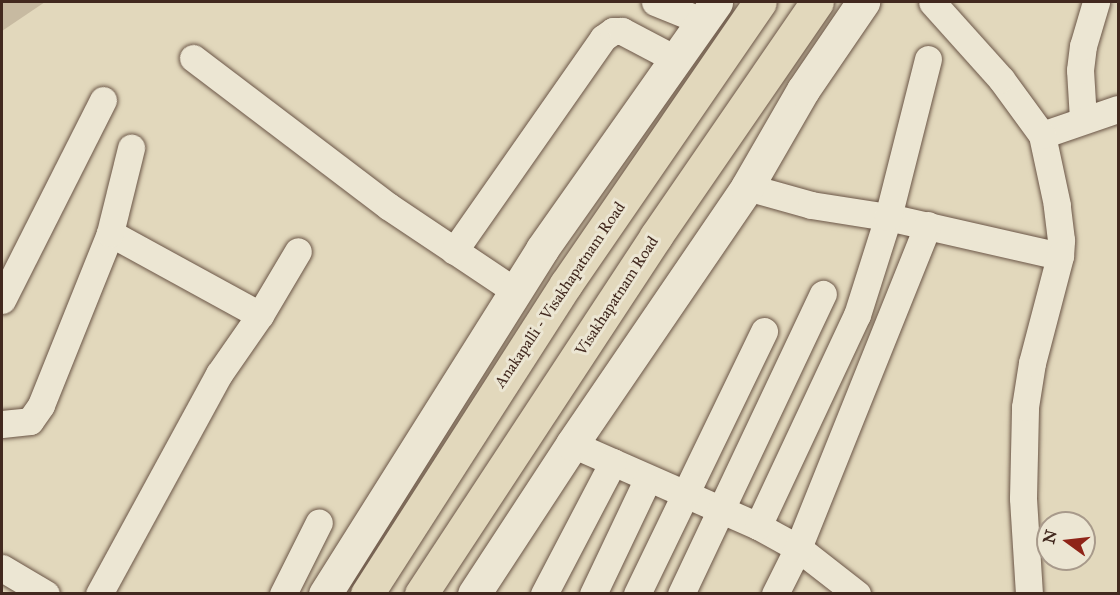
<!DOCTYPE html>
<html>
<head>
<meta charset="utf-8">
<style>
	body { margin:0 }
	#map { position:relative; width:1120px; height:595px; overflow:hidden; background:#e2d8bc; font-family:"IM FELL Great Primer",serif }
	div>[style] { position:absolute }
	.green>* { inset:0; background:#c7baa1 }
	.roads { filter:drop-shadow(0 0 2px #6a5546) drop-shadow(0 0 2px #6a5546) }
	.street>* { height:27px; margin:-13.5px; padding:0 13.5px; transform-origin:13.5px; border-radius:13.5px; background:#ece6d3 }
	.secondary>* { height:33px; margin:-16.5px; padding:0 16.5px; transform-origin:16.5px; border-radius:16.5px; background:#ece6d3 }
	.primary>* { height:33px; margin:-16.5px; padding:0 16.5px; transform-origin:16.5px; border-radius:16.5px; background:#e2d8bc }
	span { translate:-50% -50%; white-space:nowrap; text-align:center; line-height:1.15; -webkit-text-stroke:6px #ece6d3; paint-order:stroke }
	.street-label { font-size:16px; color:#42291f }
	.frame { position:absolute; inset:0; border:3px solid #42291f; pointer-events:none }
	.north { position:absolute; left:1036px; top:511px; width:60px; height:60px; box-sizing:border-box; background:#ece6d3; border:2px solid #a89a8b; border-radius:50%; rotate:285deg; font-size:16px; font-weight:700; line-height:24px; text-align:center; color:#42291f }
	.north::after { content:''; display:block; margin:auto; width:21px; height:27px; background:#8f2418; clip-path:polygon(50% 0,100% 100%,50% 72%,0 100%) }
</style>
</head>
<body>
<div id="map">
	<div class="green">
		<i style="clip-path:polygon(2px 2px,45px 2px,2px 31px)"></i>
	</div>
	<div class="roads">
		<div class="street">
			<i style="left:655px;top:2px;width:51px;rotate:22deg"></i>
			<i style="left:193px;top:58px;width:245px;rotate:37.2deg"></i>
			<i style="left:388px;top:206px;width:153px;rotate:33.8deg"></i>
			<i style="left:1083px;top:119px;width:49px;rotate:-93.5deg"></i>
			<i style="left:1080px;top:70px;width:24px;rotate:-83deg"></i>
			<i style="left:1083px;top:46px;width:46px;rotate:-73.5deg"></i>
			<i style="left:1042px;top:135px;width:80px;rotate:-18.9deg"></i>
			<i style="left:747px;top:187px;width:66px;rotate:15.7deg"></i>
			<i style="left:811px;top:205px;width:78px;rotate:8.9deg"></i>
			<i style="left:888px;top:217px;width:176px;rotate:12.8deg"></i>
			<i style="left:1060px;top:256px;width:16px;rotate:-86deg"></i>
			<i style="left:1061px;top:240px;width:35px;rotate:-97deg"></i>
			<i style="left:1057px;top:205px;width:72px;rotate:-102.1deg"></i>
			<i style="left:1042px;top:135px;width:69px;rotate:-126.2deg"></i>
			<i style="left:1001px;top:79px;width:103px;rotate:-131.9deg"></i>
			<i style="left:110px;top:233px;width:171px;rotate:28.7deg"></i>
			<i style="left:454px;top:251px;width:260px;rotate:-55deg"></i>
			<i style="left:603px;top:38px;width:12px;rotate:-35deg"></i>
			<i style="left:613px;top:31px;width:9px"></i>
			<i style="left:622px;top:31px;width:60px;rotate:27.8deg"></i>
			<i style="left:2px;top:300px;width:224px;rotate:-63.2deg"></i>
			<i style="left:2px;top:424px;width:28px;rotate:-6deg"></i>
			<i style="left:30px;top:421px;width:19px;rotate:-55deg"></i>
			<i style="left:41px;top:405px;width:185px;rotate:-68.1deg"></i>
			<i style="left:110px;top:233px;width:88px;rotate:-76.1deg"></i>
			<i style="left:572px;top:444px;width:203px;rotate:23.8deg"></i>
			<i style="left:758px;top:526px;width:46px;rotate:28.8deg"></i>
			<i style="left:798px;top:548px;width:75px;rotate:37.9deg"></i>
			<i style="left:758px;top:526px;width:233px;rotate:-64.9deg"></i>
			<i style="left:857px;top:315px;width:103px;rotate:-72.4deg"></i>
			<i style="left:888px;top:217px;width:163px;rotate:-75.8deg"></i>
			<i style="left:2px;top:568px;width:51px;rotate:30.6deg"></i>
			<i style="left:99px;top:594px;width:251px;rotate:-61.4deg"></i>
			<i style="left:219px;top:374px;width:72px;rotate:-55.2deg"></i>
			<i style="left:260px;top:315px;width:74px;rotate:-59.3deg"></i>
			<i style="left:283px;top:594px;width:80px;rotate:-63.4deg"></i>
			<i style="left:544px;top:594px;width:149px;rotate:-62.4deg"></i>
			<i style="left:593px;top:594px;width:128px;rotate:-64.6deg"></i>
			<i style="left:637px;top:594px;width:292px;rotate:-64.2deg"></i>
			<i style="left:681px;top:594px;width:332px;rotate:-64.7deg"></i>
			<i style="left:775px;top:594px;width:51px;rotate:-63.4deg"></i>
			<i style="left:798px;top:548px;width:348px;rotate:-68.1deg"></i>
			<i style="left:1029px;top:594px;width:96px;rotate:-93.6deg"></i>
			<i style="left:1023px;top:498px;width:91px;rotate:-88.7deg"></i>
			<i style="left:1025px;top:407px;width:45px;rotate:-81deg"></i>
			<i style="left:1032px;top:363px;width:111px;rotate:-75.3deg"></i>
		</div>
		<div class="secondary">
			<i style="left:325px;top:594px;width:408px;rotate:-57.8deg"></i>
			<i style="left:542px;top:249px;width:302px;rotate:-54.8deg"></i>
			<i style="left:474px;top:594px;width:179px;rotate:-56.8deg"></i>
			<i style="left:572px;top:444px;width:311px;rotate:-55.7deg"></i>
			<i style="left:747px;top:187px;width:112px;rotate:-60deg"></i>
			<i style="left:803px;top:90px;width:107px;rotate:-55.7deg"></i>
		</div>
		<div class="primary">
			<i style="left:367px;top:594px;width:368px;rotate:-57.3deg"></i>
			<i style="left:566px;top:284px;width:342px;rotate:-55.5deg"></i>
			<i style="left:421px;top:594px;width:428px;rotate:-56.7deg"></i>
			<i style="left:656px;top:236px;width:284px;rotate:-55.5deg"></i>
		</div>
	</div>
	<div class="street-label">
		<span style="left:560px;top:295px;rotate:-56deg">Anakapalli - Visakhapatnam Road</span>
		<span style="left:617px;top:296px;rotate:-57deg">Visakhapatnam Road</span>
	</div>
	<div class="frame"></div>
	<div class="north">N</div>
</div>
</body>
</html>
